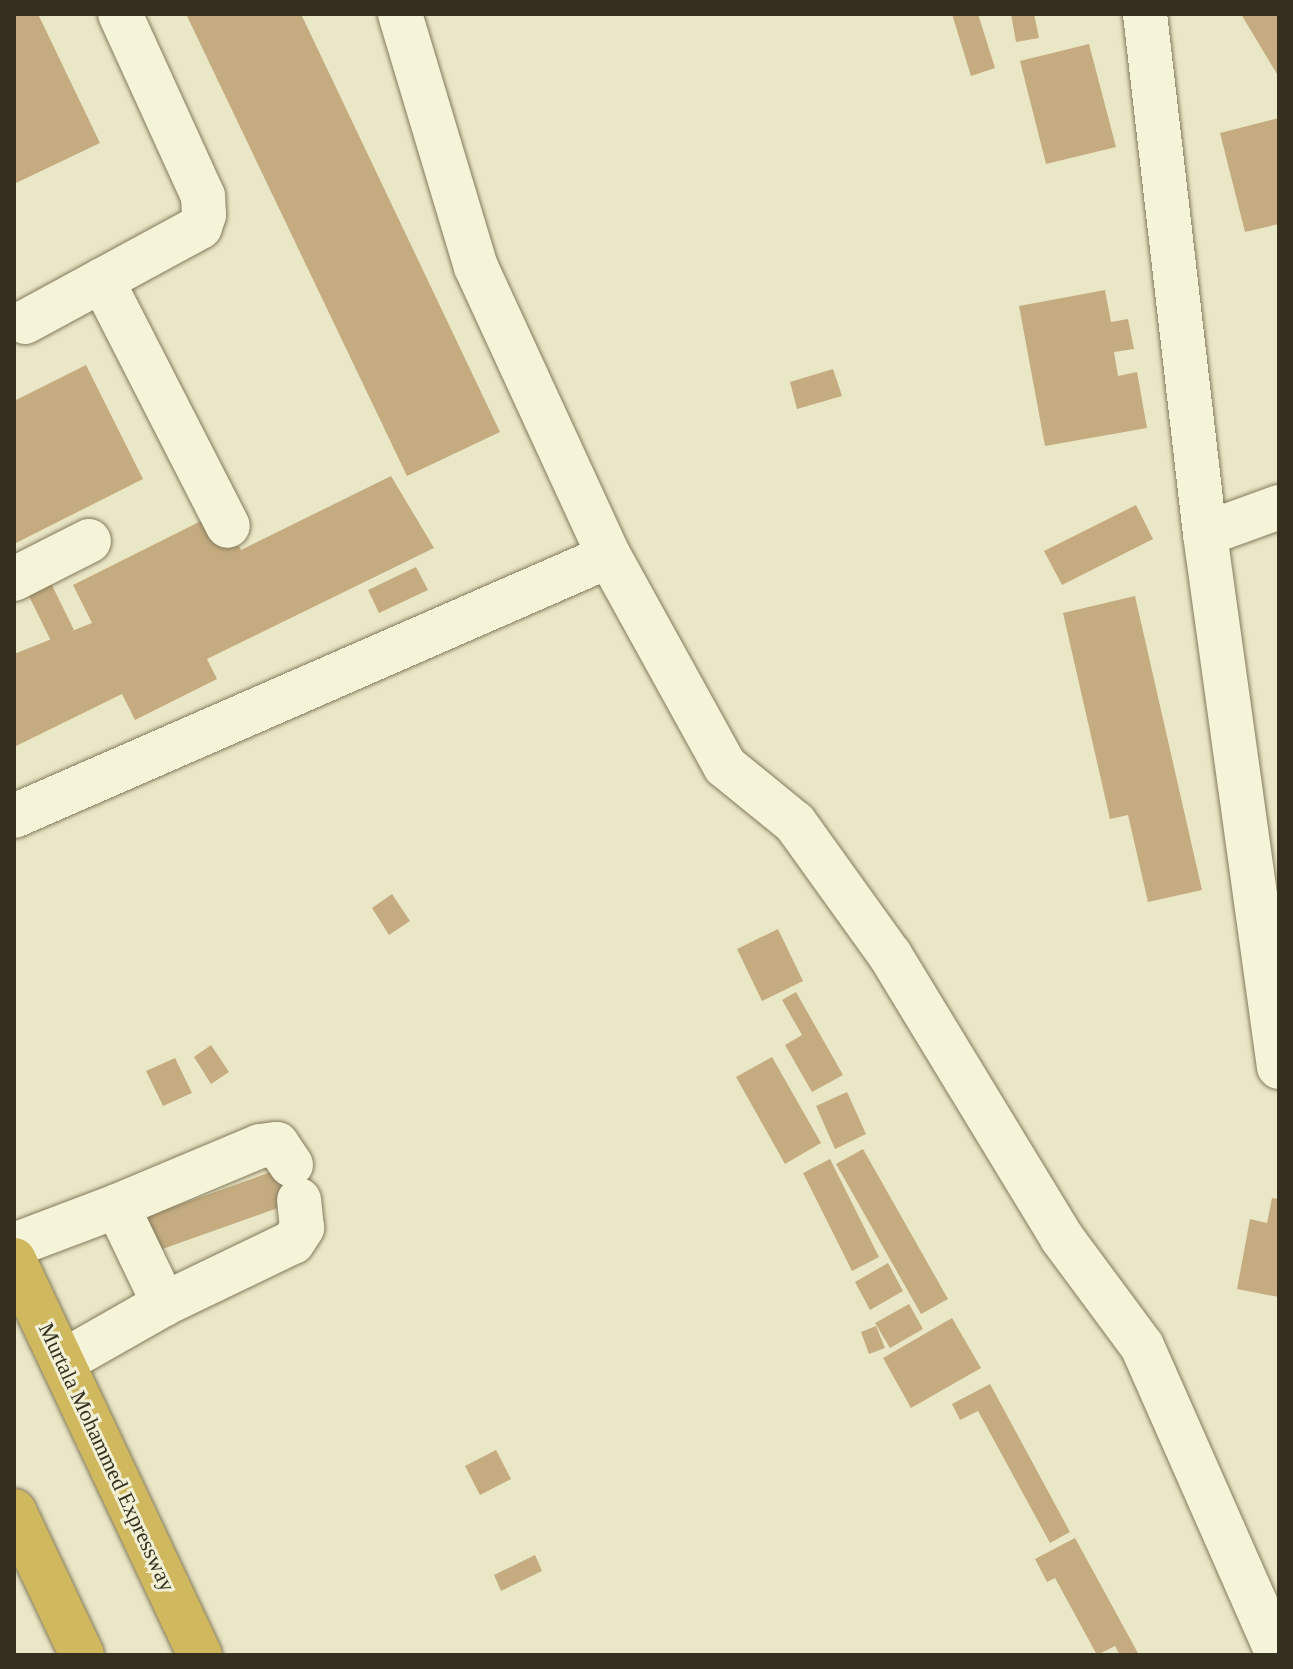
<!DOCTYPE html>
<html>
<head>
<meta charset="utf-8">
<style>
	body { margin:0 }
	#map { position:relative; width:1293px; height:1669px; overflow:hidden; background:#eae7c6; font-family:Georgia,serif }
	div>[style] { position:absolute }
	.building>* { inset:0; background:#c4ac80 }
	.roads { filter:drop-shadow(0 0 2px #837a5d) drop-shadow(0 0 2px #837a5d) }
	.minor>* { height:44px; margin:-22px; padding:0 22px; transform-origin:22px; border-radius:22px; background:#f5f3d8 }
	.highway>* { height:44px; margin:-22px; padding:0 22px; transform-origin:22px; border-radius:22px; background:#d0b85f }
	span { translate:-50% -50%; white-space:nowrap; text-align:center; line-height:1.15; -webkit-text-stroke:6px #f2f0d5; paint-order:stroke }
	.street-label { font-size:22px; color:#352f20 }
	.frame { position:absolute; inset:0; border:16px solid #352f20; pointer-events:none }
</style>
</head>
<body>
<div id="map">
	<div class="building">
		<i style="clip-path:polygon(14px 14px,38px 14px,100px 143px,16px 183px)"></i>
		<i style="clip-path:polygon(186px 14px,301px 14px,500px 432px,407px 476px)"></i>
		<i style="clip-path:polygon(952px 14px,978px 14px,995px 68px,971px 76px)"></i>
		<i style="clip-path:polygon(1011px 14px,1034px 14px,1039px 38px,1016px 42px)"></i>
		<i style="clip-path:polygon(1241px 14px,1279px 14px,1279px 73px,1277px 74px)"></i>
		<i style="clip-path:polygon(1089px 44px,1116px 147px,1046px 164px,1020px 61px)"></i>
		<i style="clip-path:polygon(1279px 118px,1279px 224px,1245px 232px,1220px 133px)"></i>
		<i style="clip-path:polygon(1105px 290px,1111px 322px,1128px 319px,1134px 349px,1114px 352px,1118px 376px,1137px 372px,1147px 428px,1045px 446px,1019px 306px)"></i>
		<i style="clip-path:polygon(86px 365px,143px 479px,14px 544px,14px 401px)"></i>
		<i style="clip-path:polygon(833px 369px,842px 396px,797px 409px,790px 382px)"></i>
		<i style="clip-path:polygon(391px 476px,434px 548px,207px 659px,217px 679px,135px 720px,122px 694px,14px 747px,14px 654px,92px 623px,73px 585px,221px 511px,241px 550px)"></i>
		<i style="clip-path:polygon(1136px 505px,1153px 539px,1062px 585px,1044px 551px)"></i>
		<i style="clip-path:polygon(416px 567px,428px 590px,379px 613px,368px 590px)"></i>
		<i style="clip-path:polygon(47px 575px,74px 630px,51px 641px,24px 586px)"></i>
		<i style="clip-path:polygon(1135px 596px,1202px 890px,1148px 902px,1128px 815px,1110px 819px,1063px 613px)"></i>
		<i style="clip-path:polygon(392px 894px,410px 921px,389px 935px,372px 908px)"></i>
		<i style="clip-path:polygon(778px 929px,803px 981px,762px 1001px,737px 949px)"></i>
		<i style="clip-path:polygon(796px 992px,843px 1075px,812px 1092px,785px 1045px,802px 1035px,782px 1000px)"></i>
		<i style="clip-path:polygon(211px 1045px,229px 1072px,211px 1084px,194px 1057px)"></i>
		<i style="clip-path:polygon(772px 1057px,821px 1143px,785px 1164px,736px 1077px)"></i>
		<i style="clip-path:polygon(175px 1058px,192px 1093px,163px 1106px,146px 1071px)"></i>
		<i style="clip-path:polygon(847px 1092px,866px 1134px,835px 1149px,816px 1106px)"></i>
		<i style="clip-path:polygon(863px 1149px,948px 1299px,921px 1314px,836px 1164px)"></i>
		<i style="clip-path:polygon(830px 1159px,879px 1257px,852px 1271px,803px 1173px)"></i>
		<i style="clip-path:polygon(302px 1161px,314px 1195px,154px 1252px,142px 1218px)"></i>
		<i style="clip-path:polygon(1272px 1198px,1279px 1199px,1279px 1297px,1237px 1289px,1250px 1219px,1267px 1223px)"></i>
		<i style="clip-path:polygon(888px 1263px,903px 1291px,870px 1310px,855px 1282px)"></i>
		<i style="clip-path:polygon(909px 1304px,923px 1329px,890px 1348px,875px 1323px)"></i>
		<i style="clip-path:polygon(952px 1318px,981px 1368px,911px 1408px,883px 1358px)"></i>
		<i style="clip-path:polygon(876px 1326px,885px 1348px,869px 1354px,861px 1332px)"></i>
		<i style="clip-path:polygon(990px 1384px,1070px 1532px,1050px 1543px,978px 1411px,960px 1420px,952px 1404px)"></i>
		<i style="clip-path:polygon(496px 1450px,511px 1479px,480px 1495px,465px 1466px)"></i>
		<i style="clip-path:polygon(1075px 1538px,1139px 1655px,1120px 1655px,1115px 1646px,1097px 1655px,1055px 1578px,1047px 1582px,1035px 1559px)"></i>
		<i style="clip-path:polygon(535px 1555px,542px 1571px,501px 1591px,494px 1575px)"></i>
	</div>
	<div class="roads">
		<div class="minor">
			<i style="left:400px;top:14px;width:264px;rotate:73.3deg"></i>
			<i style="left:476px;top:267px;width:318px;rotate:65.3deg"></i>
			<i style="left:609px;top:556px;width:240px;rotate:61.1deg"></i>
			<i style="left:725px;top:766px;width:90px;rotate:39.2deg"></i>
			<i style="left:795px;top:823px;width:163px;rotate:54.3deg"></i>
			<i style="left:890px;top:955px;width:331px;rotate:58.7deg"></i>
			<i style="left:1062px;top:1238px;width:134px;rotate:53.5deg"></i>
			<i style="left:1142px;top:1346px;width:338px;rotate:66.2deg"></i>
			<i style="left:1145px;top:14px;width:523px;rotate:83.42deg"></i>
			<i style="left:1205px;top:534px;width:538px;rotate:82.1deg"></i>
			<i style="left:102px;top:280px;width:276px;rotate:62.9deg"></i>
			<i style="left:25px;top:322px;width:199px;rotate:-28.5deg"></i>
			<i style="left:200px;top:227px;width:13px;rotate:-72deg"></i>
			<i style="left:204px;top:215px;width:19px;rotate:-93deg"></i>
			<i style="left:203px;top:196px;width:200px;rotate:-114.5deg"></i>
			<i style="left:1205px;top:534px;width:79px;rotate:-20deg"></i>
			<i style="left:14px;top:579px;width:84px;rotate:-26.9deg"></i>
			<i style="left:14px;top:816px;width:649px;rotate:-23.6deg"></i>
			<i style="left:117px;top:1206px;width:155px;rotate:-22.8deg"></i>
			<i style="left:260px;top:1146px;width:17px;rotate:-7deg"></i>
			<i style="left:277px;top:1144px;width:25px;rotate:56deg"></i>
			<i style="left:14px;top:1245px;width:110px;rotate:-20.7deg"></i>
			<i style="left:117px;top:1206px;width:109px;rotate:64.4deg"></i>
			<i style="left:164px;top:1304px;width:117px;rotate:150.4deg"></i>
			<i style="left:164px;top:1304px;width:143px;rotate:-25.7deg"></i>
			<i style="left:293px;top:1242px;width:17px;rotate:-57deg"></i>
			<i style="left:302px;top:1228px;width:28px;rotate:-96deg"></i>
		</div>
		<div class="highway">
			<i style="left:14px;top:1260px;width:437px;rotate:64.8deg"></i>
			<i style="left:14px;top:1511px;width:159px;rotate:64.7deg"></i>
		</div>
	</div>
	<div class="street-label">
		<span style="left:107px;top:1457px;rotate:65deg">Murtala Mohammed Expressway</span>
	</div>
	<div class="frame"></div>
</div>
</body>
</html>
